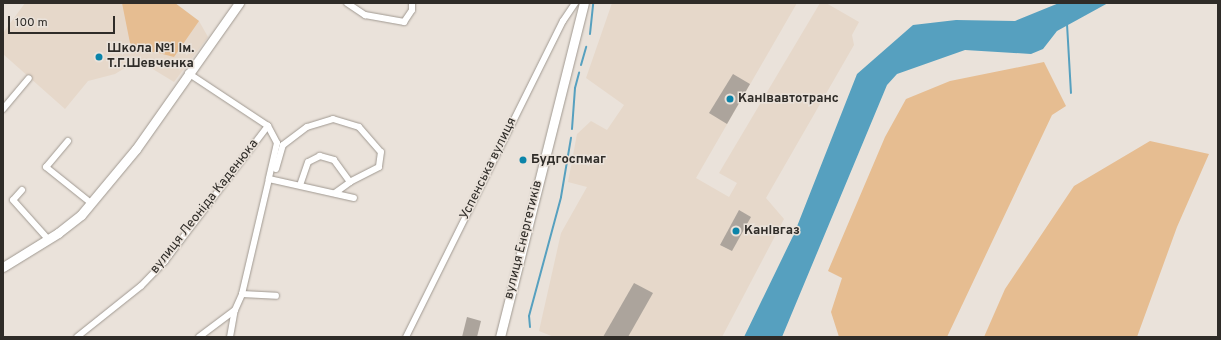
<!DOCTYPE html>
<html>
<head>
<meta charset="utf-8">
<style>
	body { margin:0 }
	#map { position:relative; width:1221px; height:340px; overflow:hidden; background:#eae2da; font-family:Overpass,sans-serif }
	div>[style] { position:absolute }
	.built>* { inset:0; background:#e6d8ca }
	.green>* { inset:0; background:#e6bd91 }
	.water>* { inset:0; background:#56a0bf }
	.stream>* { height:2px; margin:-1px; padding:0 1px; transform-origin:1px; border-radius:1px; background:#56a0bf }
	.building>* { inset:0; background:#aca49c }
	.roads { filter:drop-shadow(0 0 1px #a09991) drop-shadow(0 0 1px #a09991) }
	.street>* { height:6px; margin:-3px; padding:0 3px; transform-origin:3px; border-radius:3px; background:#fff }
	.secondary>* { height:9px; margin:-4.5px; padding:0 4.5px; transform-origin:4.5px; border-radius:4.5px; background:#fff }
	.dots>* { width:11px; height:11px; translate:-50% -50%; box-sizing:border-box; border:2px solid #eae2da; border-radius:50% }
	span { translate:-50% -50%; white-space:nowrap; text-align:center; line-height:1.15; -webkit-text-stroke:3px #eae2da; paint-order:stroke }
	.poi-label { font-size:13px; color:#2f2c28; font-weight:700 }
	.left { translate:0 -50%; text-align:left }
	.street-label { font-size:13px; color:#2f2c28 }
	.frame { position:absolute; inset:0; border:4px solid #2f2c28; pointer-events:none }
	.scale { position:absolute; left:8px; top:16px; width:107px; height:18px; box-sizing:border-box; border:2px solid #2f2c28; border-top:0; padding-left:5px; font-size:12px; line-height:14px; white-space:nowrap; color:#2f2c28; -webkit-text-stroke:3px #eae2da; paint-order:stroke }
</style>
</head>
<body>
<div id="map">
	<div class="built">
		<i style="clip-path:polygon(25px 3px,175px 3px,199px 21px,208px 37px,174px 82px,138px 60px,115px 74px,88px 81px,65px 109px,3px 54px,3px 33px)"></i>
		<i style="clip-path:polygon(612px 3px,797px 3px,696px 178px,729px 197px,737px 183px,719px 173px,820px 3px,826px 3px,859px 22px,852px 35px,854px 45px,766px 198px,784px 219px,722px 337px,554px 337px,539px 331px,561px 233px,587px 187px,568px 182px,577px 134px,591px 121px,607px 130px,624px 105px,586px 78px)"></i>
	</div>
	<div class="green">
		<i style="clip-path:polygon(122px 3px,175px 3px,199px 21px,174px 57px,155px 52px,132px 53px)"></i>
		<i style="clip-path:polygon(1044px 62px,1066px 106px,1052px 115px,947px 337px,839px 337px,831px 312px,842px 278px,828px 271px,885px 137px,906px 99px,950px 81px)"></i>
		<i style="clip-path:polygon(1150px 141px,1209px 154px,1177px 227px,1137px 337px,984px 337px,1005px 289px,1074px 186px)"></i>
	</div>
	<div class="water">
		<i style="clip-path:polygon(1059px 3px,1108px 3px,1057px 31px,1043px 49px,1031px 54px,965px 50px,897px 74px,887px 85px,782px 337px,744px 337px,794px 234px,857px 74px,913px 25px,956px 20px,1015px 21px)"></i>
	</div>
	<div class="stream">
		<i style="left:1067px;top:24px;width:69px;rotate:86.7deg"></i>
		<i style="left:590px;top:34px;width:31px;rotate:-84deg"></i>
		<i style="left:581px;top:65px;width:19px;rotate:-74deg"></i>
		<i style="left:572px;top:129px;width:41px;rotate:-85.8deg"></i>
		<i style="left:575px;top:88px;width:16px;rotate:-75deg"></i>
		<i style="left:530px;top:327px;width:11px;rotate:-95deg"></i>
		<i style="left:529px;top:316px;width:123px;rotate:-74.9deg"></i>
		<i style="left:561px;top:197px;width:60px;rotate:-80.4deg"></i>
	</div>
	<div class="building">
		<i style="clip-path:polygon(733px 74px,750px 84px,727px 124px,709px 113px)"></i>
		<i style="clip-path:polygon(739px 210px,751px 217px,732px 251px,720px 245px)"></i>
		<i style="clip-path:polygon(634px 283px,653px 293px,628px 337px,603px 337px)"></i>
		<i style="clip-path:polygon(467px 317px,481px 321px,477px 337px,462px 337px)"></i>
	</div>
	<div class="roads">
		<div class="street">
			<i style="left:347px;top:3px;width:22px;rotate:34deg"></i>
			<i style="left:365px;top:15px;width:40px;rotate:10deg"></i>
			<i style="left:404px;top:22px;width:14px;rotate:-56deg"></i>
			<i style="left:412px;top:10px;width:7px;rotate:-90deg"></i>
			<i style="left:188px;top:73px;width:96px;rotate:33.5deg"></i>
			<i style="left:3px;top:109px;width:40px;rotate:-50deg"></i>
			<i style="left:268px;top:126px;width:19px;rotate:62deg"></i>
			<i style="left:277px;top:143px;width:37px;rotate:103deg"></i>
			<i style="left:269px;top:179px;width:87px;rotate:12.6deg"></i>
			<i style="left:68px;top:141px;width:34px;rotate:130deg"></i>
			<i style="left:46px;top:167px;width:58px;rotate:38.7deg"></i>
			<i style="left:276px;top:169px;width:25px;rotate:-74deg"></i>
			<i style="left:283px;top:145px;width:30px;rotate:-37deg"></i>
			<i style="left:307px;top:127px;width:27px;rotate:-17deg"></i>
			<i style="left:333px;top:119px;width:27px;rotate:17deg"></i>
			<i style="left:359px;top:127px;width:33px;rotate:49deg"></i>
			<i style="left:381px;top:152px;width:15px;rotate:98deg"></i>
			<i style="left:379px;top:167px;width:33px;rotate:153deg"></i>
			<i style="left:350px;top:182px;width:27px;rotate:-126deg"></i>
			<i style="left:334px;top:160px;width:15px;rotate:-164deg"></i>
			<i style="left:320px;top:156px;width:13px;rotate:153deg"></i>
			<i style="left:308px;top:162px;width:24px;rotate:109deg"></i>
			<i style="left:22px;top:190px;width:13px;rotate:132deg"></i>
			<i style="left:13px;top:200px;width:52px;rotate:48.1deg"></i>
			<i style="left:335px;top:193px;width:19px;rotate:-36deg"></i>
			<i style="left:242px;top:294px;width:34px;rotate:3deg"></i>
			<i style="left:77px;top:337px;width:82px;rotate:-38.6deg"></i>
			<i style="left:141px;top:286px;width:35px;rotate:-46deg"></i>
			<i style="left:165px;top:261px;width:170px;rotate:-52.7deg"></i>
			<i style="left:199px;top:337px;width:45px;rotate:-36.9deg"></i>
			<i style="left:235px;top:310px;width:17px;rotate:-66deg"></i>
			<i style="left:242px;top:294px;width:118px;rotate:-76.8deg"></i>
			<i style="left:230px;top:337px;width:27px;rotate:-80deg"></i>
			<i style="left:406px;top:337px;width:353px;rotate:-63.6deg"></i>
			<i style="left:563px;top:21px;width:22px;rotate:-56deg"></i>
		</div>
		<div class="secondary">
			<i style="left:3px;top:267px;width:65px;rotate:-31.7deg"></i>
			<i style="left:58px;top:233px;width:29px;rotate:-38deg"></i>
			<i style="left:81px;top:215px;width:86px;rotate:-50.2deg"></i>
			<i style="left:136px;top:149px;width:179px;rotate:-54.8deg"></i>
			<i style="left:500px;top:337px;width:344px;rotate:-75.9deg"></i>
		</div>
	</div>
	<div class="dots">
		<i style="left:99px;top:57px;background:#0b84a9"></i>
		<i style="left:730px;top:99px;background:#0b84a9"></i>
		<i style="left:523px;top:160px;background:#0b84a9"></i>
		<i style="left:736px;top:231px;background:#0b84a9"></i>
	</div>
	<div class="poi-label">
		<span class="left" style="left:107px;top:57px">Школа №1 ім.<br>Т.Г.Шевченка</span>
		<span class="left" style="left:738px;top:99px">Канівавтотранс</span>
		<span class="left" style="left:531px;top:160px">Будгоспмаг</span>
		<span class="left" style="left:744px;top:231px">Канівгаз</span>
	</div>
	<div class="street-label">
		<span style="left:489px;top:169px;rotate:-64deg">Успенська вулиця</span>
		<span style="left:205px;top:207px;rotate:-52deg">вулиця Леоніда Каденюка</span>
		<span style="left:524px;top:240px;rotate:-76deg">вулиця Енергетиків</span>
	</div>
	<div class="frame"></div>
	<div class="scale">100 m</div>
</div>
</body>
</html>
